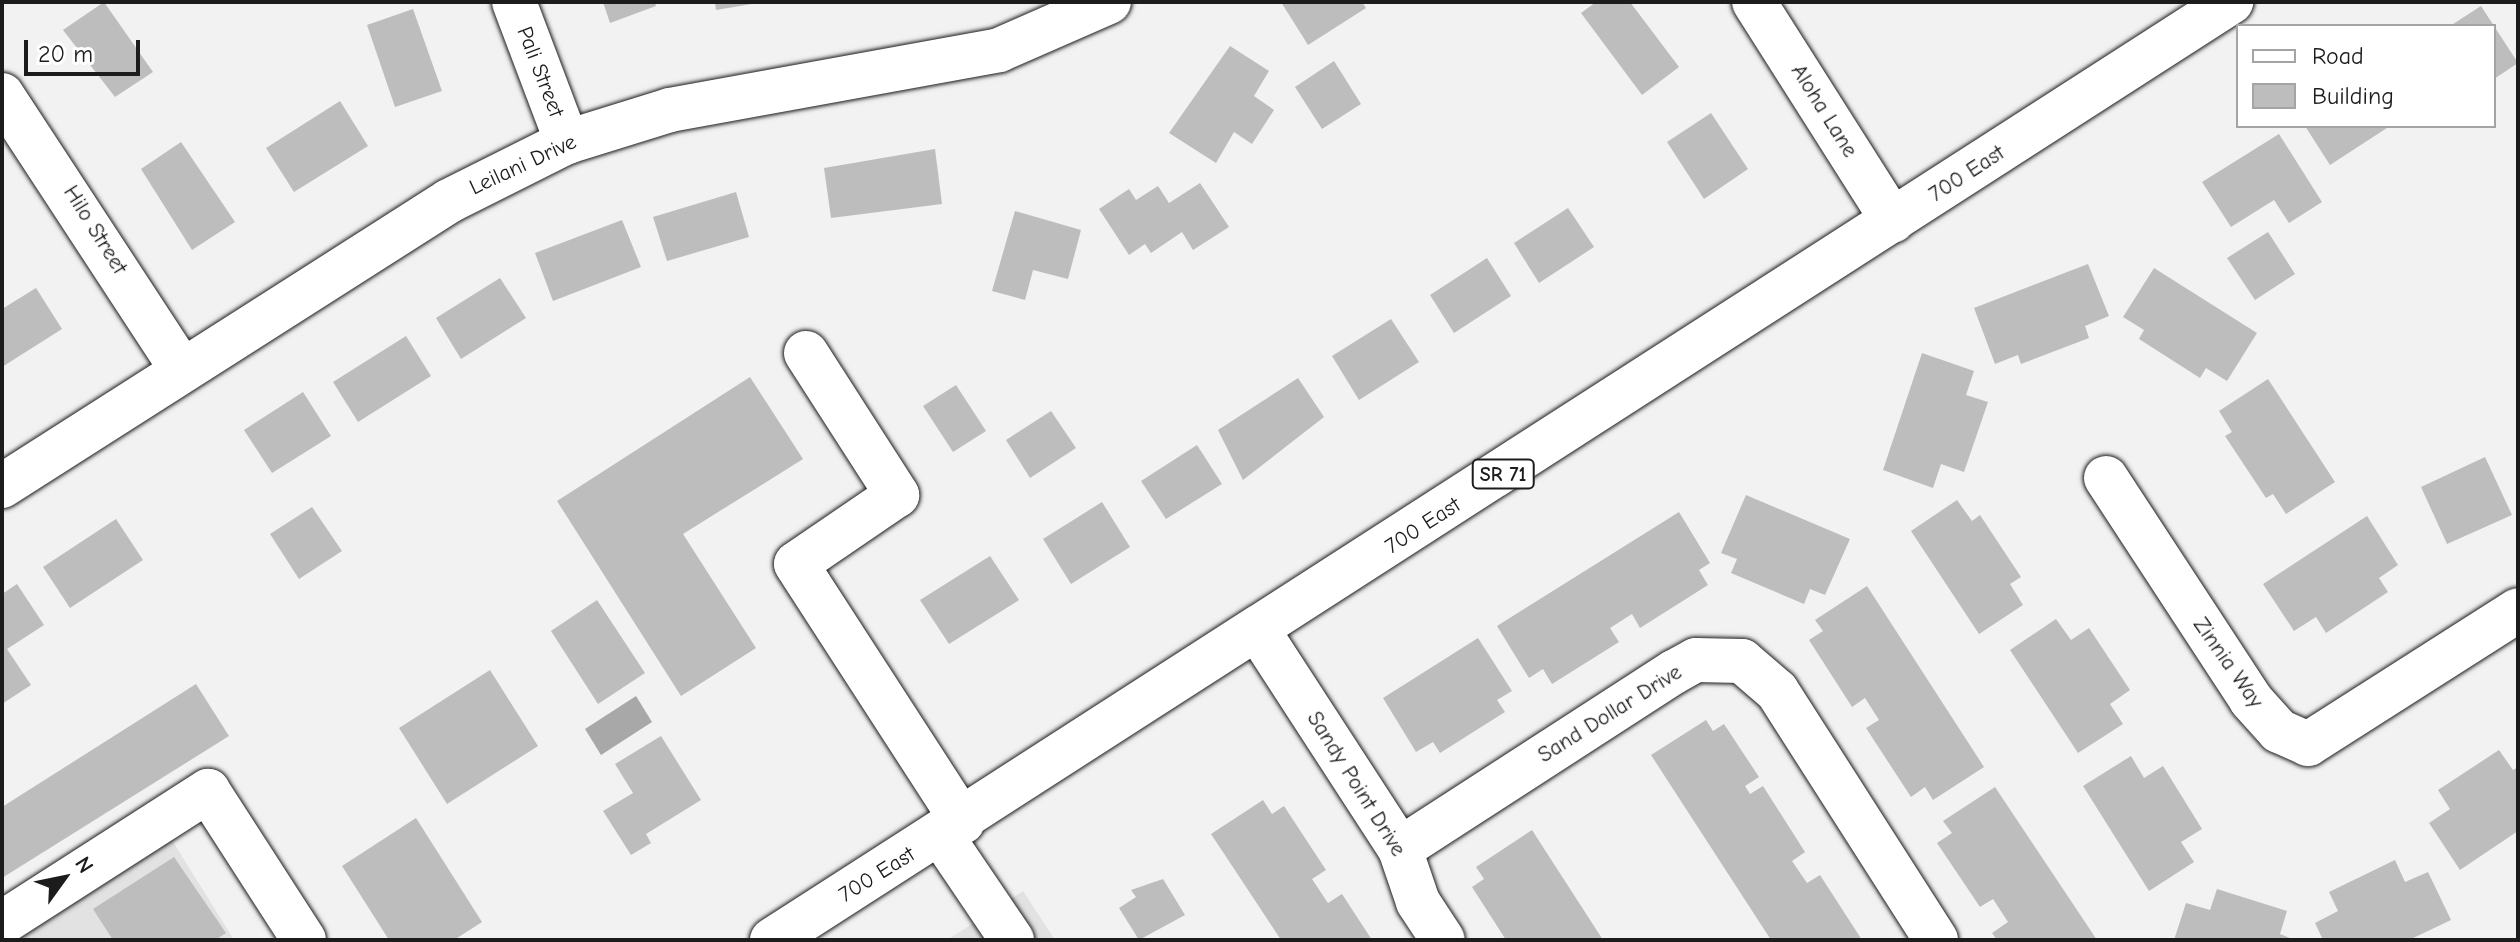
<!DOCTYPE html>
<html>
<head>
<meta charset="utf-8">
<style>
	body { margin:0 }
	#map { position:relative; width:2520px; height:942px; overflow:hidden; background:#f2f2f2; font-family:"Comic Neue",sans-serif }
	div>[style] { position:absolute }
	.built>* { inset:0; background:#e2e2e2 }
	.water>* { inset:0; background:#a8a8a8 }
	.building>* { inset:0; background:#bdbdbd }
	.roads { filter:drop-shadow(0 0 2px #1c1c1c) drop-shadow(0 0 2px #1c1c1c) }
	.minor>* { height:44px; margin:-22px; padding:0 22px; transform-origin:22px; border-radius:22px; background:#fff }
	.major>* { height:44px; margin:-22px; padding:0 22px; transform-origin:22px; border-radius:22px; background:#fff }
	span { translate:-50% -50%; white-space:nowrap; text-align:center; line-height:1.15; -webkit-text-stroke:6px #fff; paint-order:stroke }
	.shield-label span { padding:2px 6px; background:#fff; border:2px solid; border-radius:6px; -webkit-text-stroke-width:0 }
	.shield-label { font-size:20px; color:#1c1c1c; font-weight:700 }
	.street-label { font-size:22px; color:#1c1c1c }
	.frame { position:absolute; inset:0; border:4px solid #1c1c1c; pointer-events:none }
	.legend { position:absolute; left:2236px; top:24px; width:260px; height:104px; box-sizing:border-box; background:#fff; border:2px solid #a4a4a4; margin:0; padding:10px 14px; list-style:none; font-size:24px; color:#1c1c1c }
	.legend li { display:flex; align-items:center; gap:16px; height:40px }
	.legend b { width:40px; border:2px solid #a4a4a4 }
	.north { position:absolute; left:24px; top:838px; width:80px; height:80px; -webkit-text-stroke:6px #fff; paint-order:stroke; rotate:57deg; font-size:22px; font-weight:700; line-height:32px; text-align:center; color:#1c1c1c }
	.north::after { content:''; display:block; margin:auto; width:28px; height:36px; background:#1c1c1c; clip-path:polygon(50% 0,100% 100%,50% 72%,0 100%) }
	.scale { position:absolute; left:24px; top:40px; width:116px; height:36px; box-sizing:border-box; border:4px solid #1c1c1c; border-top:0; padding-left:10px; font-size:24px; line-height:28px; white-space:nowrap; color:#1c1c1c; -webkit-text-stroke:6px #fff; paint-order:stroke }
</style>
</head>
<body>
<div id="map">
	<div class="built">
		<i style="clip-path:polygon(165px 829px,234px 940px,2px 940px)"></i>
		<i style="clip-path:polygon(1023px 891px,1055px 940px,947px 940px)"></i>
	</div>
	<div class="water">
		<i style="clip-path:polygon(636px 696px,652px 722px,601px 755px,585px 729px)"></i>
	</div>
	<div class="building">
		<i style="clip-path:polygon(104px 2px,153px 72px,115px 97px,63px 30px)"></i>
		<i style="clip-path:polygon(603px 2px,655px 2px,656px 6px,610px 23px)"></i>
		<i style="clip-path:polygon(715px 2px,752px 2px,752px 4px,716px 10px)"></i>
		<i style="clip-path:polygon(1281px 2px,1362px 2px,1366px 8px,1308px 45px)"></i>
		<i style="clip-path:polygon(1596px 2px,1630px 2px,1679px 67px,1642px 95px,1581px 13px)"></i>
		<i style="clip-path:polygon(2481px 6px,2494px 26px,2450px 26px)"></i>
		<i style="clip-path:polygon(413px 9px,442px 91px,395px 107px,367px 25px)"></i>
		<i style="clip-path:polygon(2494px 26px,2518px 63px,2494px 79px)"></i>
		<i style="clip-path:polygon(1230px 46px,1269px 71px,1254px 96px,1274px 110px,1252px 144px,1234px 132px,1216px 163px,1169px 133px)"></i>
		<i style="clip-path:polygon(1334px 61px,1361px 104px,1322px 129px,1295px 87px)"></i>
		<i style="clip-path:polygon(340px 101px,368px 146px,294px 192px,266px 148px)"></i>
		<i style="clip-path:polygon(1711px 113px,1748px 169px,1704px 199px,1667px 142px)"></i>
		<i style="clip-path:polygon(2305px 126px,2390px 126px,2330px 165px)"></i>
		<i style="clip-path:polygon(2279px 134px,2322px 202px,2289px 223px,2274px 200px,2231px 227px,2202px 182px)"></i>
		<i style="clip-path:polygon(181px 142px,235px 222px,192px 250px,141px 169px)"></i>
		<i style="clip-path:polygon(935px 149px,942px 204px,831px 218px,824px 168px)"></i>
		<i style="clip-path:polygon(1200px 183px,1229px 227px,1193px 250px,1182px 232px,1151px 253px,1145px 244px,1129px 255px,1099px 209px,1129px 189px,1136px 200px,1158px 186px,1169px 203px)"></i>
		<i style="clip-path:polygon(736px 192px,749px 237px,667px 261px,653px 217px)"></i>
		<i style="clip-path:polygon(1568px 208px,1594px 247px,1539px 283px,1514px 243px)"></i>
		<i style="clip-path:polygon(1015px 211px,1081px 230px,1068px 279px,1033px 270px,1025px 300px,992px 291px)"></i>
		<i style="clip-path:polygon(622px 220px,641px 267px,553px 301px,535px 253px)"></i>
		<i style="clip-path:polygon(2268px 232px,2295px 274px,2255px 300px,2227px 258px)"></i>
		<i style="clip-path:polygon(1487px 258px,1511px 296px,1454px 333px,1430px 295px)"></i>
		<i style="clip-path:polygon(2088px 264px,2109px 316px,2085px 326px,2089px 338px,2021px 364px,2018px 355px,1995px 364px,1974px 308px)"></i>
		<i style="clip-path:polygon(2154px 268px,2257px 333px,2227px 381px,2206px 368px,2200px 378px,2139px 339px,2144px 330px,2123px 317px)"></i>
		<i style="clip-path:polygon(500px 278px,526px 318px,461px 359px,436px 318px)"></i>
		<i style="clip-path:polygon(36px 288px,62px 329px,2px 367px,2px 309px)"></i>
		<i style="clip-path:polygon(1391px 319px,1419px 362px,1359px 400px,1332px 356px)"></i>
		<i style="clip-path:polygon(406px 336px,431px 376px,358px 422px,333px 382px)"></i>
		<i style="clip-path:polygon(1922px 353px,1974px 371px,1966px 395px,1988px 402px,1964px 472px,1941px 464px,1933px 488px,1883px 470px)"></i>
		<i style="clip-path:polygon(750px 377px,803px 459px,683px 534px,756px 648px,681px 696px,557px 501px)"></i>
		<i style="clip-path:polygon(1298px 378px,1324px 417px,1243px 480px,1218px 430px)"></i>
		<i style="clip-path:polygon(2268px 379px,2335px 482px,2286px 514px,2273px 494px,2266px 498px,2225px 436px,2232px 432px,2219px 411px)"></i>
		<i style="clip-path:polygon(956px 385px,986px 431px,953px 452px,923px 406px)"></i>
		<i style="clip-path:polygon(303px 392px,331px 436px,272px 473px,244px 430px)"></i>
		<i style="clip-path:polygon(1051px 411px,1076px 448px,1030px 478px,1006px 440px)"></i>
		<i style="clip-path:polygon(1197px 445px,1222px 484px,1166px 519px,1141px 481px)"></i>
		<i style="clip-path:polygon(2485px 457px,2512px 515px,2447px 544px,2421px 487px)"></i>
		<i style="clip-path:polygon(1746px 495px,1850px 539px,1825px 595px,1810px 589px,1804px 604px,1731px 573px,1737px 559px,1721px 553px)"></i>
		<i style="clip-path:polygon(1957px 500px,1972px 521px,1980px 515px,2021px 577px,2010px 584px,2023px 605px,1979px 634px,1911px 531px)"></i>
		<i style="clip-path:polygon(1102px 502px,1130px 547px,1071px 584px,1043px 539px)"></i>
		<i style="clip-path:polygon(312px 507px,342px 551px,299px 579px,270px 534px)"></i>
		<i style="clip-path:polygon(1679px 512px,1710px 563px,1699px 570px,1708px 585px,1640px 628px,1632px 614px,1610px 628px,1619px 642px,1552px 684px,1543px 669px,1529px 678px,1497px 626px)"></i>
		<i style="clip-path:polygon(2367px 516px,2398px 565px,2379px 578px,2388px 592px,2326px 633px,2316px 617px,2294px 631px,2263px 584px)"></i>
		<i style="clip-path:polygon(116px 519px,143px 560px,70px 608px,43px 567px)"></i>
		<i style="clip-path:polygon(990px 556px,1019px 600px,949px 644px,920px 600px)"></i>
		<i style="clip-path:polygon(17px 584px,44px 625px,7px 649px,31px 685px,2px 704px,2px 594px)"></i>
		<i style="clip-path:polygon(1867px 586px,1984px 767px,1933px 800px,1925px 787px,1911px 797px,1866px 728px,1879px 720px,1865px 698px,1852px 707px,1809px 640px,1823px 631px,1815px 620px)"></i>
		<i style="clip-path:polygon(597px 600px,645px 673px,598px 704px,551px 631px)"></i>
		<i style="clip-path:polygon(2056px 619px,2071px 640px,2089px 628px,2130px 690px,2110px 704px,2123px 724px,2078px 753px,2010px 650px)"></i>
		<i style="clip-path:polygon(1478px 638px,1512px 691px,1497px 700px,1505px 712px,1440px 753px,1433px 742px,1416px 752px,1383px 698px)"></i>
		<i style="clip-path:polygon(490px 670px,538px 746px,447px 804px,399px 728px)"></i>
		<i style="clip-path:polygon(196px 684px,229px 736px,2px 878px,2px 807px)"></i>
		<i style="clip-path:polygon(1706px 720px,1713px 731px,1724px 724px,1759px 777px,1745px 786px,1750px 794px,1763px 786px,1805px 852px,1792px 861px,1807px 883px,1820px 875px,1862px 940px,1771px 940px,1651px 755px)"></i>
		<i style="clip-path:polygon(661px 736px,701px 800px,646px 834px,651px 843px,631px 855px,603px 811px,633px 793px,615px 764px)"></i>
		<i style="clip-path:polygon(2499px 750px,2513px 770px,2518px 767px,2518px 831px,2460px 870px,2429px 823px,2450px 809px,2438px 790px)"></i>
		<i style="clip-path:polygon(2131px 756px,2144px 778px,2163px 766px,2202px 829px,2181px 842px,2194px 862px,2149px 891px,2083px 786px)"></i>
		<i style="clip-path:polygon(1995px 787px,2097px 940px,1997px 940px,1992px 933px,2008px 922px,1993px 899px,1980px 907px,1937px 843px,1952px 833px,1943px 821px)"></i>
		<i style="clip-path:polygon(1263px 800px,1272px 814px,1284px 806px,1326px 870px,1312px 879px,1328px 903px,1342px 894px,1372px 940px,1281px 940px,1211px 834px)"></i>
		<i style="clip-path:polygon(416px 818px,482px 922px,454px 940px,389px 940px,342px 866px)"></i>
		<i style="clip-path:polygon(1532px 830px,1603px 940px,1506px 940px,1472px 887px,1484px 879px,1476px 867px)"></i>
		<i style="clip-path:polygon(174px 857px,226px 933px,215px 940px,113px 940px,93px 909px)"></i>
		<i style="clip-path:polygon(2395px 860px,2405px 882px,2428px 872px,2451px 920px,2409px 940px,2323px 940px,2315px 923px,2338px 911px,2329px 892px)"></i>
		<i style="clip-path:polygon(1163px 879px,1185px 915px,1139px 940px,1119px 908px,1136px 897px,1131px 890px)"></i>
		<i style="clip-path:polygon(2217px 889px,2287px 911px,2280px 934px,2295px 940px,2174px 940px,2186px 903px,2210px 910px)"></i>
	</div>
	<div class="roads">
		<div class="minor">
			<i style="left:514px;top:2px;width:150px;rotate:69.3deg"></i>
			<i style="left:1754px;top:2px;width:259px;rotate:57.6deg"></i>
			<i style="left:2px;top:95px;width:329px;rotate:56.8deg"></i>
			<i style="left:806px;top:353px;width:169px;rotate:57.3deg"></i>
			<i style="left:897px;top:495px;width:122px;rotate:145.7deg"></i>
			<i style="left:796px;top:564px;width:307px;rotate:57.1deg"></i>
			<i style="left:2106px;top:478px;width:265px;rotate:56.8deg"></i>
			<i style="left:2251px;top:700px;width:42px;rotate:47.9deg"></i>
			<i style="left:2279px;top:731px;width:32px;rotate:24deg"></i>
			<i style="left:2308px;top:744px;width:249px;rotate:-32.5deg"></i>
			<i style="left:2px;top:486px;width:530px;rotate:-32.52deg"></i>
			<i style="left:449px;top:201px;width:132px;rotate:-26.6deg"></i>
			<i style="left:567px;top:142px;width:108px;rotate:-17.3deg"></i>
			<i style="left:670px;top:110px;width:334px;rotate:-10.3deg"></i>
			<i style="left:999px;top:50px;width:120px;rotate:-23.6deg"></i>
			<i style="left:1259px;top:632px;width:259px;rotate:57deg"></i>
			<i style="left:1400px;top:849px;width:56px;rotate:71.2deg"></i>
			<i style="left:1418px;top:902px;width:45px;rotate:56.7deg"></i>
			<i style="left:941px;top:835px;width:127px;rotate:55.9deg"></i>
			<i style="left:1400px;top:849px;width:326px;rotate:-32.9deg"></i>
			<i style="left:1674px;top:672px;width:25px;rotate:-29deg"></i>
			<i style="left:1696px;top:660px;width:46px;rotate:1.2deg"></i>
			<i style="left:1742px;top:661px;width:46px;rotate:40.6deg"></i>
			<i style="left:1777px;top:691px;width:295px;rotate:57.4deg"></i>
			<i style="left:2px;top:923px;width:245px;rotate:-32.7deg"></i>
			<i style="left:208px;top:791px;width:177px;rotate:57.2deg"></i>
		</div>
		<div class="major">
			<i style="left:772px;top:940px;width:1735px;rotate:-32.74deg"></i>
		</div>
	</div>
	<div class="shield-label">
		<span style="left:1503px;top:474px">SR 71</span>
	</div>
	<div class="street-label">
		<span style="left:540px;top:72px;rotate:69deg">Pali Street</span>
		<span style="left:1824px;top:111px;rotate:58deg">Aloha Lane</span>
		<span style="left:523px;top:165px;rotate:-25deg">Leilani Drive</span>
		<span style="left:1967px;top:174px;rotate:-33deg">700 East</span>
		<span style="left:95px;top:230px;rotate:58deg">Hilo Street</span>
		<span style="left:1423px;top:526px;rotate:-33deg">700 East</span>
		<span style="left:2228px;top:663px;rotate:55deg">Zinnia Way</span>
		<span style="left:1610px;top:714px;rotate:-32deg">Sand Dollar Drive</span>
		<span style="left:1356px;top:784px;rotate:58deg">Sandy Point Drive</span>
		<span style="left:877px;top:875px;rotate:-32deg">700 East</span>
	</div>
	<div class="frame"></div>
	<ul class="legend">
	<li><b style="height:10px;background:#fff"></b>Road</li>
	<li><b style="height:22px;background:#bdbdbd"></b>Building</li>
	</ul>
	<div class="north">N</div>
	<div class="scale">20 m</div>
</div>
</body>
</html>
